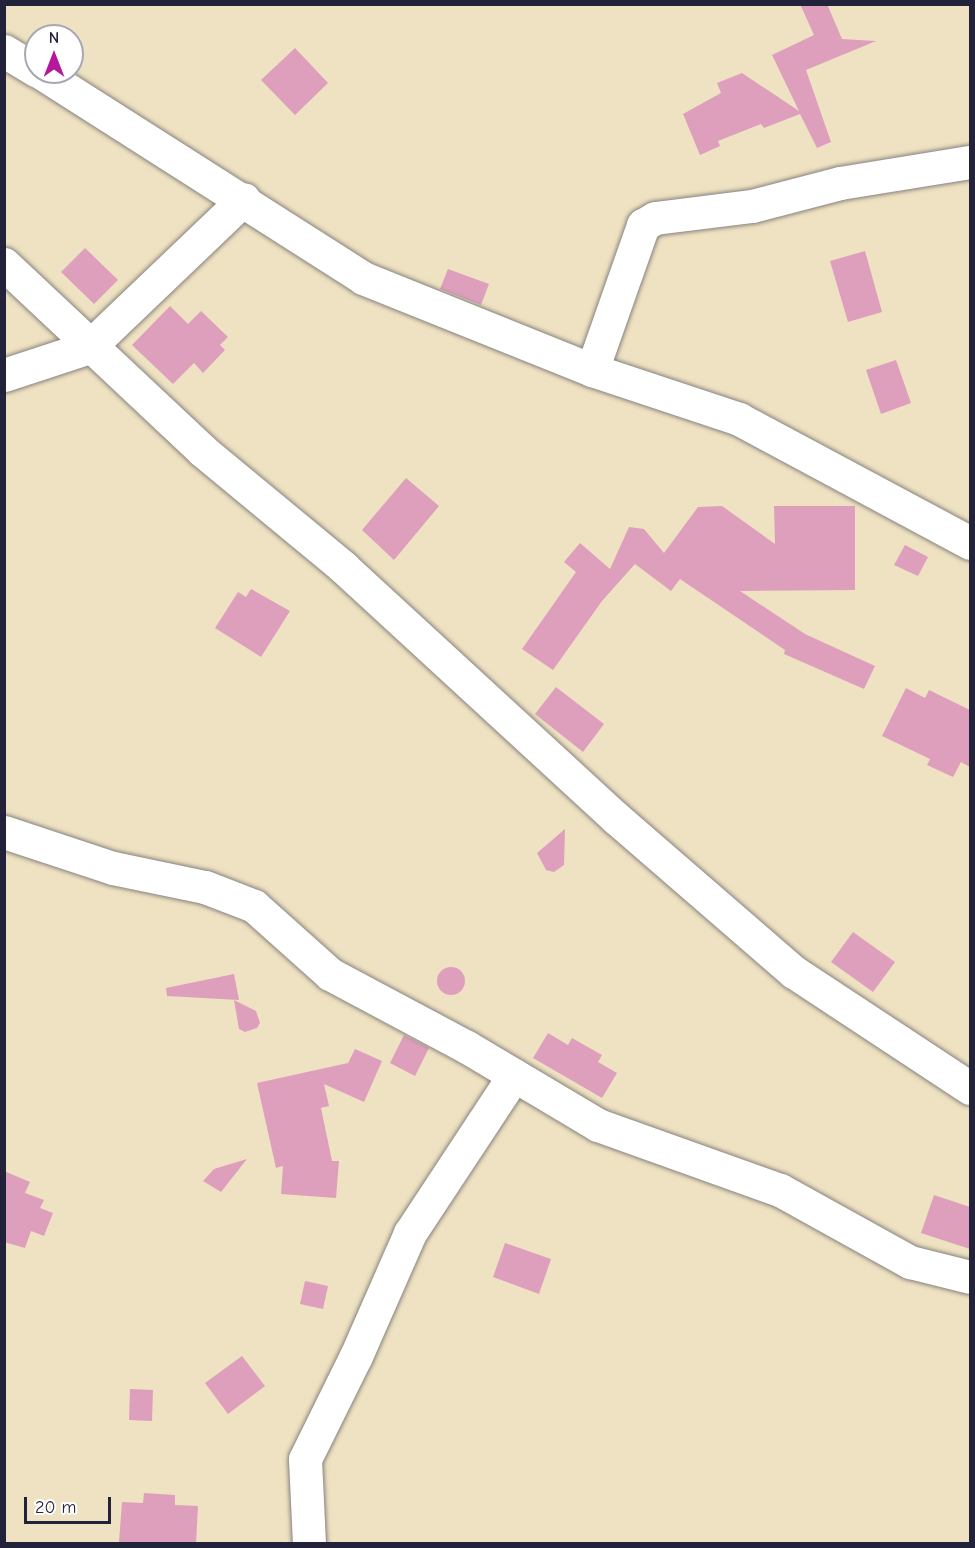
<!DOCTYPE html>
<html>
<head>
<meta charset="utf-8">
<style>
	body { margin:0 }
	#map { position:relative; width:975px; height:1548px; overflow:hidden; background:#eee2c2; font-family:"Comic Neue",sans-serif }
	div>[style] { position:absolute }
	.building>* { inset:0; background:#de9fbd }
	.round { border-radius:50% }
	.roads { filter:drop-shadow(0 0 2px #88827e) drop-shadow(0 0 2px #88827e) }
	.minor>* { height:33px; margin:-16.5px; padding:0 16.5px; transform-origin:16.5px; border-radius:16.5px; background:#fff }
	span { translate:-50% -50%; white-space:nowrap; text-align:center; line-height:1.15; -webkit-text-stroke:6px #fff; paint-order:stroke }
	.frame { position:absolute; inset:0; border:6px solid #22223b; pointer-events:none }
	.north { position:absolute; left:24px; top:24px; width:60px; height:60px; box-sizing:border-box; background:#fff; border:2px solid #a7a7b1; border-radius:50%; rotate:0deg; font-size:16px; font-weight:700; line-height:24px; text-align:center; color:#22223b }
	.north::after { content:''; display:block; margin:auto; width:21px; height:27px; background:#b5179e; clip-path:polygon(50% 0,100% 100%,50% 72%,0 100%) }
	.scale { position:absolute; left:24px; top:1497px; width:87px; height:27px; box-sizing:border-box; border:3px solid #22223b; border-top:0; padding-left:8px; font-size:18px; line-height:21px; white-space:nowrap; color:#22223b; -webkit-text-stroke:4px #fff; paint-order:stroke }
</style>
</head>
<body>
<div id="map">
	<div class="building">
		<i style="clip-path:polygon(800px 4px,827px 4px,842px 39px,876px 41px,806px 70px,831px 142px,817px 148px,800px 114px,764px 128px,761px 124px,718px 141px,720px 146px,700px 155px,683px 114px,721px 93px,717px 83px,742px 73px,799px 111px,772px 55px,814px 35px)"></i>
		<i style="clip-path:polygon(295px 48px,328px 83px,295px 115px,261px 80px)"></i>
		<i style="clip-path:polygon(85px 248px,118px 280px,94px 304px,61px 272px)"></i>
		<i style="clip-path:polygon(865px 251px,882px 312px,848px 322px,830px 261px)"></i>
		<i style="clip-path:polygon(448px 269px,489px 284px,481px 305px,440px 289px)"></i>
		<i style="clip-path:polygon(170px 306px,188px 324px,201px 311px,228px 337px,220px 345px,225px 350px,203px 373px,194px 363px,173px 384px,132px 345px)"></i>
		<i style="clip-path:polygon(896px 360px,911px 403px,881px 414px,866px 370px)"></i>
		<i style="clip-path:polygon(406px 478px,439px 506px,394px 560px,362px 530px)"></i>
		<i style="clip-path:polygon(722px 506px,775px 544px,774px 506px,855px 506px,855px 590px,740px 591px,805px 634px,875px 666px,864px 689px,784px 654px,785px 650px,680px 579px,671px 591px,635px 564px,602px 601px,553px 670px,522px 649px,576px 572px,564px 562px,580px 543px,610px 569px,629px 527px,644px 529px,664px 553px,698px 507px)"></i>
		<i style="clip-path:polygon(905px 545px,928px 557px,918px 576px,894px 565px)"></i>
		<i style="clip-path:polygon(251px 589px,290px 611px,261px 657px,215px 628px,238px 592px,246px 597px)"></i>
		<i style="clip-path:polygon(556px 687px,604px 724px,583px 752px,535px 714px)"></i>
		<i style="clip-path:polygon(906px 688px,925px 698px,929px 690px,970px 710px,970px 767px,961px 762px,953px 777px,927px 765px,930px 759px,882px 736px)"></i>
		<i style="clip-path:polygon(565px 829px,564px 865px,554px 872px,546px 870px,537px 853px)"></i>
		<i style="clip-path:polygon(853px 932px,895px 962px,873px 992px,831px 962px)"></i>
		<i class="round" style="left:437px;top:967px;width:28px;height:28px"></i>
		<i style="clip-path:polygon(234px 974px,239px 1000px,167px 996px,166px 988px)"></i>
		<i style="clip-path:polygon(234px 1000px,256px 1011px,260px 1023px,257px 1028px,245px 1032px,239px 1029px)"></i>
		<i style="clip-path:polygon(548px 1033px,568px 1045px,572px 1038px,602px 1055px,598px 1062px,617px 1073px,602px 1098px,533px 1058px)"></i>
		<i style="clip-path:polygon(404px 1035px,429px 1048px,415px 1076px,390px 1063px)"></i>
		<i style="clip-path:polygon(355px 1049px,382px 1061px,364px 1102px,324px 1084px,329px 1106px,321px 1108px,332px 1161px,339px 1161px,336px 1198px,281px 1194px,283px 1166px,276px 1168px,257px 1083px,348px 1063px)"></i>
		<i style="clip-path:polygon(247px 1159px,221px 1192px,203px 1181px,214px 1169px)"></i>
		<i style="clip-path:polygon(4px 1171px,30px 1182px,25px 1193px,44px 1200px,40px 1208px,53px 1213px,44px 1236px,31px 1231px,25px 1248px,4px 1242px)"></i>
		<i style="clip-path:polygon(934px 1195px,970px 1207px,970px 1249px,921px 1233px)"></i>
		<i style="clip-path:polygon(505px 1243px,551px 1259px,539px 1294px,493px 1277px)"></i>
		<i style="clip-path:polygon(305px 1281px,328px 1286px,323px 1309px,300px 1304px)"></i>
		<i style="clip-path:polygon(242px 1356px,265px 1386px,228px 1414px,205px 1383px)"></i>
		<i style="clip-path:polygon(130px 1389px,153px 1390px,152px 1421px,129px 1420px)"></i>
		<i style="clip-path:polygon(144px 1493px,175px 1495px,175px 1505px,198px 1506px,196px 1544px,119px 1542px,122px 1502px,143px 1503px)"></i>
	</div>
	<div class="roads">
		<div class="minor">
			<i style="left:4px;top:51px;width:37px;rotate:31deg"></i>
			<i style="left:40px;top:72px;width:383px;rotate:32.5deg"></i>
			<i style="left:363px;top:278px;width:247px;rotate:21.9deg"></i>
			<i style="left:592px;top:370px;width:155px;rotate:18.4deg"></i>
			<i style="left:739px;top:419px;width:262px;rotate:28.2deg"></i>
			<i style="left:4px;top:264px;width:273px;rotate:43.2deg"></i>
			<i style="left:203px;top:451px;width:182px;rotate:39.6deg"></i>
			<i style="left:343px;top:567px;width:371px;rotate:42.6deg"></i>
			<i style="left:616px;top:818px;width:235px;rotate:40.9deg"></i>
			<i style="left:794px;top:972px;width:211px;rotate:33.4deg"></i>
			<i style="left:592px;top:370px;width:154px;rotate:-70.6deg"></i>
			<i style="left:643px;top:225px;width:14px;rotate:-30deg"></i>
			<i style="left:655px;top:218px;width:98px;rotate:-7.1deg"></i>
			<i style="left:752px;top:206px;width:91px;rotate:-14.6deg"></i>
			<i style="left:840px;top:183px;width:132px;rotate:-9.2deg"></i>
			<i style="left:4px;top:375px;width:89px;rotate:-18.2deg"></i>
			<i style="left:89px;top:347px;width:214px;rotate:-43.7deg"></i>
			<i style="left:4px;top:832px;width:115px;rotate:18.3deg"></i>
			<i style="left:113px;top:868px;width:94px;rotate:11.7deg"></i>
			<i style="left:205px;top:887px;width:53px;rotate:21.2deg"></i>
			<i style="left:254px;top:906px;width:102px;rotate:41.8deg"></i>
			<i style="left:330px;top:974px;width:155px;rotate:28.1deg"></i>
			<i style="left:467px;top:1047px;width:152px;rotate:30.8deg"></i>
			<i style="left:598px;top:1125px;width:193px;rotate:19.7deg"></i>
			<i style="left:780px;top:1190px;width:149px;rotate:29deg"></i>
			<i style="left:910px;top:1262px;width:62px;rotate:14deg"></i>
			<i style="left:309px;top:1544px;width:85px;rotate:-92.7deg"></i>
			<i style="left:305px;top:1459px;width:115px;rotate:-63.7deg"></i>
			<i style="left:356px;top:1356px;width:134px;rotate:-66.3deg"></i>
			<i style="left:410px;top:1233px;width:189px;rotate:-56.6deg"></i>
		</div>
	</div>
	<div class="frame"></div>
	<div class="north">N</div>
	<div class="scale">20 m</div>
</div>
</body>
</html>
